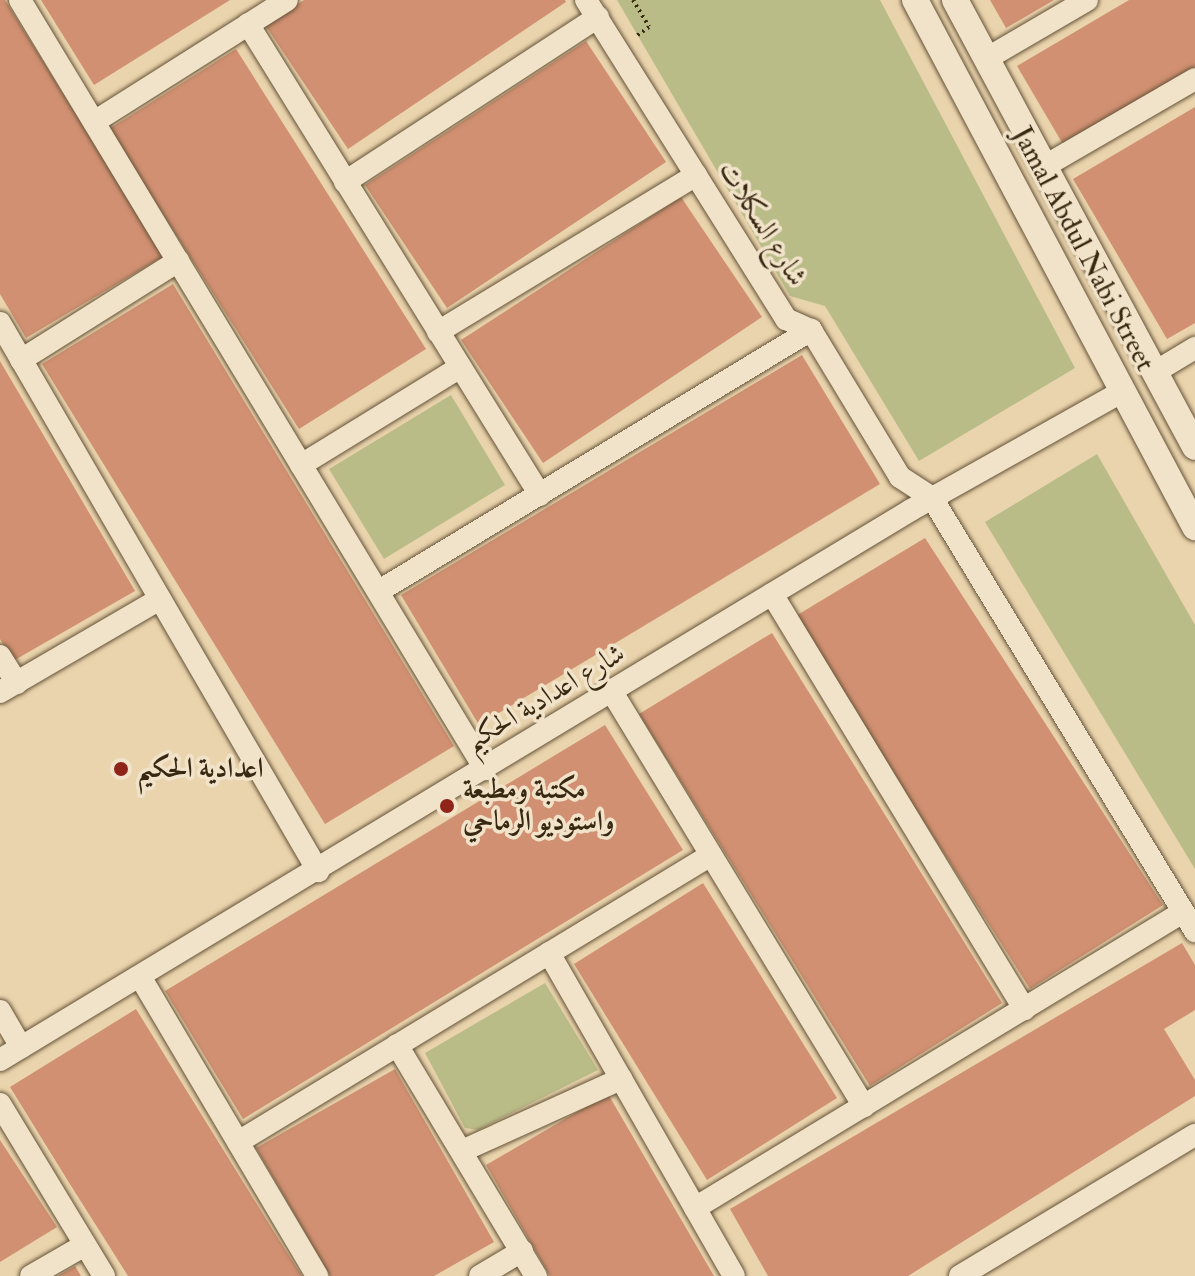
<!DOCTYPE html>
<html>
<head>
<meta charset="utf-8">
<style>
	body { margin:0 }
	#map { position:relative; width:1195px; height:1276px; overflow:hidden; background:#ead4ad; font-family:"IM FELL Double Pica",Amiri,serif }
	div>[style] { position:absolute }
	.green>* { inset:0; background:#babc88 }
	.building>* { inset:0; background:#d19072 }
	.path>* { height:4px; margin-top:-2px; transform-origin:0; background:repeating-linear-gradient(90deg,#392811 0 2px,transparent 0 6px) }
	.roads { filter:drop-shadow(0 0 2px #655338) drop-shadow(0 0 2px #655338) }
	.minor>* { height:22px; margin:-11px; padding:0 11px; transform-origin:11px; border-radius:11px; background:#f1e3ca }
	.tertiary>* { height:26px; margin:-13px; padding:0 13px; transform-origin:13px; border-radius:13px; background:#f1e3ca }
	.dots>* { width:22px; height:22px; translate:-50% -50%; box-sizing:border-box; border:4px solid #f1e3ca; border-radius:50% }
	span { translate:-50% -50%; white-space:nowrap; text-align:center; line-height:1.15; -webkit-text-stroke:7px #f1e3ca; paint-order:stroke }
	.street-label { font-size:28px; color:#392811 }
	.poi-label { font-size:28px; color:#392811; font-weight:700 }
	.left { translate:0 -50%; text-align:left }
</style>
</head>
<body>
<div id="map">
	<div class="green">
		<i style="clip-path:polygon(617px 0,880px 0,1075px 368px,919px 461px,825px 306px,790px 296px)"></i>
		<i style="clip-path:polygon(451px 395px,505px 485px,384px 559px,329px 469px)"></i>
		<i style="clip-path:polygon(1097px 454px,1195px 625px,1195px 869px,985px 522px)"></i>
		<i style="clip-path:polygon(545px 983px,598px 1070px,478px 1130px,465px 1128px,425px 1053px)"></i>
	</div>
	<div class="building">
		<i style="clip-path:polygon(0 0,5px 0,164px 256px,26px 338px,0 294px)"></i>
		<i style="clip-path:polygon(41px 0,230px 0,94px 85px)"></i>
		<i style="clip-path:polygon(304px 0,565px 0,566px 2px,348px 149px,265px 25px)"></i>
		<i style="clip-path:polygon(990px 0,1054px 0,1006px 28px)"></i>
		<i style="clip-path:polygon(1129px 0,1195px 0,1195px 69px,1064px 146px,1017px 66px)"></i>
		<i style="clip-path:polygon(586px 41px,666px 162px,447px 308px,365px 185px)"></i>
		<i style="clip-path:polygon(236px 49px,426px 349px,299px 429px,109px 129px)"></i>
		<i style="clip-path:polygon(1195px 107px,1195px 323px,1167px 339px,1073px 179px)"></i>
		<i style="clip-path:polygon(681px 197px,762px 317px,543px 463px,461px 340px)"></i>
		<i style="clip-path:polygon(173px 284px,454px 746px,325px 824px,42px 364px)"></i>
		<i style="clip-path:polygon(802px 355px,880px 484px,479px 725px,401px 595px)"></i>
		<i style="clip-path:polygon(0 361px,135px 591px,13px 661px,0 639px)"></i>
		<i style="clip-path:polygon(925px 538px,1163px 905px,1030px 989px,794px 617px)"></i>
		<i style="clip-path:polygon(772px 633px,1002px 1003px,870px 1086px,639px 714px)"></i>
		<i style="clip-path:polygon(605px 725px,683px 850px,243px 1119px,165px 991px)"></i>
		<i style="clip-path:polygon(703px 883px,837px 1098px,707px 1180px,574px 964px)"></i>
		<i style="clip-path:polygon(1182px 943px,1195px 965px,1195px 1010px,1164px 1029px,1195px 1080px,1195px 1096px,908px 1276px,768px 1276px,730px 1209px)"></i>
		<i style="clip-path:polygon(136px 1009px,281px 1243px,302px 1276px,128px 1276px,68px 1181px,10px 1087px)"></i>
		<i style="clip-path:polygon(395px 1069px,494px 1242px,434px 1276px,330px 1276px,256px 1148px)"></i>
		<i style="clip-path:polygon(608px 1094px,714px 1276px,550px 1276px,486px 1165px)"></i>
		<i style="clip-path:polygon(0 1140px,57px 1227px,0 1262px)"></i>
		<i style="clip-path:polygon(75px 1266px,81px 1276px,58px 1276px)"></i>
	</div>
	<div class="path">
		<i style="left:633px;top:0;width:31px;rotate:59deg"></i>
		<i style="left:649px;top:27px;width:17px;rotate:144deg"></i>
	</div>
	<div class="roads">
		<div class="minor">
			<i style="left:20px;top:0;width:899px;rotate:58.84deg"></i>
			<i style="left:586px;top:0;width:377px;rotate:57.9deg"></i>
			<i style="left:786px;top:319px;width:27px;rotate:24deg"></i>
			<i style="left:811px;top:330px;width:172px;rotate:58.8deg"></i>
			<i style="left:900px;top:477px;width:38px;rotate:33deg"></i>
			<i style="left:932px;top:498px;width:507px;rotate:58.73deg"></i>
			<i style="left:248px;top:24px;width:554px;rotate:58.2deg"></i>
			<i style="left:986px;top:59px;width:117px;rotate:-30.3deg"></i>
			<i style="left:94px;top:122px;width:228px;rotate:-32.3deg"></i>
			<i style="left:1045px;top:166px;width:173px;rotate:-30.1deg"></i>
			<i style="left:345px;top:182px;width:302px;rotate:-33.1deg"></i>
			<i style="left:0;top:323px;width:634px;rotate:59.87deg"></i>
			<i style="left:438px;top:332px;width:302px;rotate:-31.3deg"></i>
			<i style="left:21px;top:360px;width:186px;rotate:-32.2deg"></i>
			<i style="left:1155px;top:372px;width:47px;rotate:-31deg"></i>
			<i style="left:301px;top:465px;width:187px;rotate:-31.6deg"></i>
			<i style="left:379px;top:591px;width:505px;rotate:-31.14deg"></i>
			<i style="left:772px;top:594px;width:486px;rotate:58.7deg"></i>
			<i style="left:0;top:656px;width:32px;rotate:58deg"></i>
			<i style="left:0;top:692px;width:185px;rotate:-30.2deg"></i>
			<i style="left:612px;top:692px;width:485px;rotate:58.7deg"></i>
			<i style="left:549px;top:953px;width:372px;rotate:60.2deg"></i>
			<i style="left:141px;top:978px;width:346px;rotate:59.4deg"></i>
			<i style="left:0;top:1011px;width:42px;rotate:59.7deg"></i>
			<i style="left:397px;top:1045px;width:270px;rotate:59deg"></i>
			<i style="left:0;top:1060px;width:1064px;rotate:-31.12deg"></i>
			<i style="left:911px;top:510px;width:243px;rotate:-29.3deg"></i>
			<i style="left:0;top:1104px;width:201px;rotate:58.8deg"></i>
			<i style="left:238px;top:1142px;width:553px;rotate:-31.25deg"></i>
			<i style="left:462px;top:1151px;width:175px;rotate:-24.4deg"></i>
			<i style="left:695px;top:1208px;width:571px;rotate:-31.24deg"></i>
			<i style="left:31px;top:1276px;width:62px;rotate:-29.9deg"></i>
			<i style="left:480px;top:1276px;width:49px;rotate:-30.8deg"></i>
			<i style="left:960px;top:1276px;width:274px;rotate:-31deg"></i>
		</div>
		<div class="tertiary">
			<i style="left:915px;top:0;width:597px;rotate:62.02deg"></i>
			<i style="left:955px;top:0;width:507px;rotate:61.77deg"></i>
		</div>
	</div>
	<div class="dots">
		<i style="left:121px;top:769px;background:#8f2418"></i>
		<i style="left:447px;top:806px;background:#8f2418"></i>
	</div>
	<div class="street-label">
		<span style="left:762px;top:224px;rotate:58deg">شارع السكلات</span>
		<span style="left:1083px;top:249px;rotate:62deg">Jamal Abdul Nabi Street</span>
		<span style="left:545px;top:698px;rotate:-31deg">شارع اعدادية الحكيم</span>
	</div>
	<div class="poi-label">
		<span class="left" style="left:137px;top:769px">اعدادية الحكيم</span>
		<span class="left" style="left:463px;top:806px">مكتبة ومطبعة<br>واستوديو الرماحي</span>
	</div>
</div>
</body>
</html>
